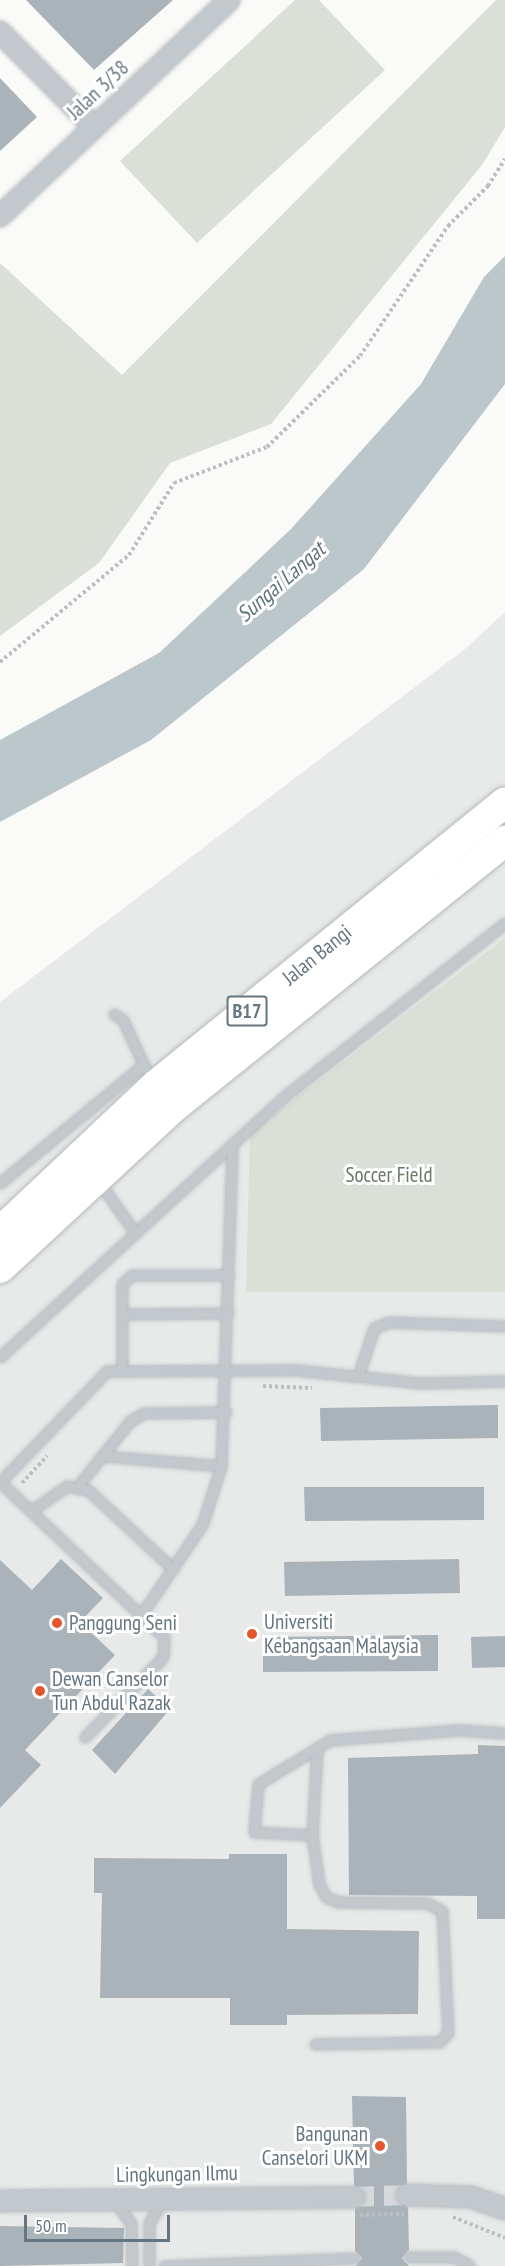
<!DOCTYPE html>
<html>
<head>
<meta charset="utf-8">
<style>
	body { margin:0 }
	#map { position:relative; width:505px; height:2266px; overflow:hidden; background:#fafaf8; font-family:"PT Sans Narrow",sans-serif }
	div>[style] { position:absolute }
	.built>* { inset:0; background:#e8e9e9 }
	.green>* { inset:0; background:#dadfd7 }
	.water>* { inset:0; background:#bbc7cb }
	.building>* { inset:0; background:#aab3b9 }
	.minor-tunnel>* { height:20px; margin-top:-10px; transform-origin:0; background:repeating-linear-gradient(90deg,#d5d9db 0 20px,transparent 0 30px) }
	.path>* { height:4px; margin-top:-2px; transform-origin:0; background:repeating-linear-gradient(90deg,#bbbfc2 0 3px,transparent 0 6px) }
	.roads { filter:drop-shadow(0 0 2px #b5babe) drop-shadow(0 0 2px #b5babe) }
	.service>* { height:9px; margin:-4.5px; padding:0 4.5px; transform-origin:4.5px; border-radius:4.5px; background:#c3c8cc }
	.minor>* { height:20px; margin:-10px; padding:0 10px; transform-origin:10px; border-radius:10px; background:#c3c8cc }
	.primary>* { height:30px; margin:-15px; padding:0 15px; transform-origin:15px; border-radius:15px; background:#fff }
	.dots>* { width:16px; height:16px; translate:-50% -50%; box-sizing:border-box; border:3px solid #fff; border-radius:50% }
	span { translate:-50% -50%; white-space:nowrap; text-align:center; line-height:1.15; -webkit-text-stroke:6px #fff; paint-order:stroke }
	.shield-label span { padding:2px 4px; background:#fff; border:2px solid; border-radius:4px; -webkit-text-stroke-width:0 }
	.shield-label { font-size:20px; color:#657683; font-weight:700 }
	.street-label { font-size:21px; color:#657683 }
	.park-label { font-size:21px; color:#687a64 }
	.poi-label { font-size:21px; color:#657683 }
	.left { translate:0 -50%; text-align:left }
	.right { translate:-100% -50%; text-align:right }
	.water-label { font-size:22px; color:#60757c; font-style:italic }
	.scale { position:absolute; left:24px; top:2215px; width:146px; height:27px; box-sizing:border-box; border:3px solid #657683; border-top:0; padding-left:8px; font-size:18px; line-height:21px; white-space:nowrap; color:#657683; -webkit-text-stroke:4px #fff; paint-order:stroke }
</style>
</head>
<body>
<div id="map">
	<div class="built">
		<i style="clip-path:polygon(505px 612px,505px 2266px,0 2266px,0 1002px,465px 649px)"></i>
	</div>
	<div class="green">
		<i style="clip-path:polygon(295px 0,319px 0,385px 70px,197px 243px,120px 161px)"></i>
		<i style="clip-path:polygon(496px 0,505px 0,505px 127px,482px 165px,271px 424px,170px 463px,99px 563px,0 636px,0 263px,122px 375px)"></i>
		<i style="clip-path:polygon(505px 938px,505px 1292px,246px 1292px,250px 1133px)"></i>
	</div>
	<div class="water">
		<i style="clip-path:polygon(505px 256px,505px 384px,364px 569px,151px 740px,0 822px,0 740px,159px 653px,291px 529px,421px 384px,484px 277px)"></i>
	</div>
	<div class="building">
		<i style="clip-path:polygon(26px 0,173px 0,94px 70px)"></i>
		<i style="clip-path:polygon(0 78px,37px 117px,0 151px)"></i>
		<i style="clip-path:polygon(498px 1405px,498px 1438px,321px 1441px,320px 1408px)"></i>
		<i style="clip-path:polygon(304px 1487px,484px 1487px,484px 1520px,305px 1521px)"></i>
		<i style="clip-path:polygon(61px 1559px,103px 1598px,80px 1622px,115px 1655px,25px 1750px,41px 1765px,0 1808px,0 1560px,32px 1590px)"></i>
		<i style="clip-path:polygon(459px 1559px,460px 1593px,285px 1596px,284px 1562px)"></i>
		<i style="clip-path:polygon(438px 1635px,438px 1671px,263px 1672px,263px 1637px)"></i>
		<i style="clip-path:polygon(505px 1636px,505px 1667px,472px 1668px,471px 1637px)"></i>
		<i style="clip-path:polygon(148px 1689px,170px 1709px,115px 1774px,92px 1750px)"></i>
		<i style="clip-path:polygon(478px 1745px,505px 1746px,505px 1919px,477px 1919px,477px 1896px,349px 1895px,348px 1758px,478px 1754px)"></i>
		<i style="clip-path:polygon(229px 1854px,287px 1854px,287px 1929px,419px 1931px,418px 2014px,287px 2015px,287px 2025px,230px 2025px,230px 1998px,100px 1998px,102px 1893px,94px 1893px,94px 1858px,229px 1859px)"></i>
		<i style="clip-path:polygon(352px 2096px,406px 2097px,407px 2183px,395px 2195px,408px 2207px,409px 2250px,402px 2258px,409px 2266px,356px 2266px,362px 2258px,355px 2251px,355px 2209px,366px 2196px,354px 2185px)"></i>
		<i style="clip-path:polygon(0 2226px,124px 2228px,123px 2263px,0 2266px)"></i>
	</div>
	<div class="minor-tunnel">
		<i style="left:354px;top:2197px;width:53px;rotate:-2.2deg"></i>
	</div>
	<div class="path">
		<i style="left:0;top:662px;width:168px;rotate:-39.7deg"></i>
		<i style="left:129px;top:555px;width:85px;rotate:-58deg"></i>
		<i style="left:174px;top:483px;width:100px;rotate:-21.2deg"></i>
		<i style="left:267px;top:447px;width:130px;rotate:-44.4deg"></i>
		<i style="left:360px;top:356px;width:157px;rotate:-55.9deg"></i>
		<i style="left:448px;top:226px;width:57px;rotate:-45deg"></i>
		<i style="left:488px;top:186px;width:32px;rotate:-58deg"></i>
		<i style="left:263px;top:1386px;width:49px;rotate:2.3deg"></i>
		<i style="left:22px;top:1483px;width:37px;rotate:-47deg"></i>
		<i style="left:360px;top:2215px;width:44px;rotate:-1.3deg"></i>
		<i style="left:453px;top:2217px;width:56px;rotate:22deg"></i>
	</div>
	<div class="roads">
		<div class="service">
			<i style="left:114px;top:1014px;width:11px;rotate:34deg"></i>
			<i style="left:123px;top:1020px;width:53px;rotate:65.4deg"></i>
			<i style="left:99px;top:1182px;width:60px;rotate:54.5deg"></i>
			<i style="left:0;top:1183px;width:185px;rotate:-39.5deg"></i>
			<i style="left:122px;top:1314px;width:106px;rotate:-0.5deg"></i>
			<i style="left:0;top:1357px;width:386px;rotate:-42.5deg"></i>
			<i style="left:285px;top:1096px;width:280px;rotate:-38.2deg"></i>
			<i style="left:122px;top:1368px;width:84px;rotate:-90deg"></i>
			<i style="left:122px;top:1284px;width:13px;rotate:-42deg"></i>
			<i style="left:132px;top:1275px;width:97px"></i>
			<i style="left:358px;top:1376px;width:51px;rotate:-71.6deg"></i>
			<i style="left:374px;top:1328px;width:16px;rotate:-22deg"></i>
			<i style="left:389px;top:1322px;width:116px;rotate:2deg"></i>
			<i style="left:103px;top:1456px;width:118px;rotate:4.8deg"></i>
			<i style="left:0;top:1482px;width:154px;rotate:-46.1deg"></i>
			<i style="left:107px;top:1371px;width:189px;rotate:-0.3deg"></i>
			<i style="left:296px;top:1370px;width:125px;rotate:6deg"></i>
			<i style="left:420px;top:1383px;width:85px;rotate:-1.3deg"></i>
			<i style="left:0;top:1482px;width:226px;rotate:43.4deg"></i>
			<i style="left:164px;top:1637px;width:20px;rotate:93deg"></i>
			<i style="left:163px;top:1657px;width:112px;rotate:134.3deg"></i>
			<i style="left:78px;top:1486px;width:83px;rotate:-51.3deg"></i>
			<i style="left:130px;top:1421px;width:16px;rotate:-30deg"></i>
			<i style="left:144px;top:1413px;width:82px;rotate:-0.7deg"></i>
			<i style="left:31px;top:1511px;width:44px;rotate:-34.8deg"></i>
			<i style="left:67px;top:1486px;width:21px;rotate:11deg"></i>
			<i style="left:88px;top:1490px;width:116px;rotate:42.9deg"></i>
			<i style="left:141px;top:1615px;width:109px;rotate:-55.9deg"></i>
			<i style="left:202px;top:1525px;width:62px;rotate:-72.1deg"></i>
			<i style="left:221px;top:1466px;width:322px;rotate:-88deg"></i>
			<i style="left:312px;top:1835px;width:58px;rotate:-177deg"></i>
			<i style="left:254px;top:1832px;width:48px;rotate:-85.2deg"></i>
			<i style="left:258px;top:1784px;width:84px;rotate:-31.4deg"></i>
			<i style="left:330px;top:1740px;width:129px;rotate:-4.4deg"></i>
			<i style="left:459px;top:1730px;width:46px;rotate:3.7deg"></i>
			<i style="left:315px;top:2044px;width:124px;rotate:-0.9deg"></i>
			<i style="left:439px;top:2042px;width:13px;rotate:-45deg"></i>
			<i style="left:448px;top:2033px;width:122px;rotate:-92.8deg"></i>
			<i style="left:442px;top:1911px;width:17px;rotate:-152deg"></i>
			<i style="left:427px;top:1903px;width:89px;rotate:-179.4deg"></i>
			<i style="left:338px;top:1902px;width:13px;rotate:-157deg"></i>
			<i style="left:326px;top:1897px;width:15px;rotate:-118deg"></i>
			<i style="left:319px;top:1884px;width:49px;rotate:-98.1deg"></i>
			<i style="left:312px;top:1835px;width:86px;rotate:-86.7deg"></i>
			<i style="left:115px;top:2202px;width:26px;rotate:53deg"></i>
			<i style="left:131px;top:2223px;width:43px;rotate:88.7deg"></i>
			<i style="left:409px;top:2257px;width:45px"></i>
			<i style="left:454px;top:2257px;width:18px;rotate:29deg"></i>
			<i style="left:149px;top:2266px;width:43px;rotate:-90deg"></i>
			<i style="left:149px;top:2223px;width:26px;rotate:-59deg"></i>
			<i style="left:164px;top:2266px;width:191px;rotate:-2.4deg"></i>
		</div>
		<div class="minor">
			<i style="left:0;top:32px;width:132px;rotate:45.3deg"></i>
			<i style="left:0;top:216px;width:315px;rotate:-43.3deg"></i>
			<i style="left:407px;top:2195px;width:64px;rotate:1.8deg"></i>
			<i style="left:471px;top:2197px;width:36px;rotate:19deg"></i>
			<i style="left:0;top:2201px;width:354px;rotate:-0.6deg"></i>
		</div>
		<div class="primary">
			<i style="left:0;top:1232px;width:214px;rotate:-43.3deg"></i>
			<i style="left:156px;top:1085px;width:449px;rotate:-39deg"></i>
			<i style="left:0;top:1268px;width:237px;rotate:-42.8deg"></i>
			<i style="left:174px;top:1107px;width:425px;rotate:-38.8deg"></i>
		</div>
	</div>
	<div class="dots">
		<i style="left:57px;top:1623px;background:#e4572e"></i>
		<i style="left:252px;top:1634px;background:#e4572e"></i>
		<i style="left:40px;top:1691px;background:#e4572e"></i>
		<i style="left:380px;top:2146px;background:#e4572e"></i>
	</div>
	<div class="shield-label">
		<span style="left:247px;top:1011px">B17</span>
	</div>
	<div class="street-label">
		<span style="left:98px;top:90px;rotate:-43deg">Jalan 3/38</span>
		<span style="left:317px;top:955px;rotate:-39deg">Jalan Bangi</span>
		<span style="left:177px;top:2174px;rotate:-1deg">Lingkungan Ilmu</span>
	</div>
	<div class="park-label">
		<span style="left:389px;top:1175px">Soccer Field</span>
	</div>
	<div class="poi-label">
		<span class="left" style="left:264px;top:1634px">Universiti<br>Kebangsaan Malaysia</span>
		<span class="left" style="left:69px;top:1623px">Panggung Seni</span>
		<span class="left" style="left:52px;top:1691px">Dewan Canselor<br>Tun Abdul Razak</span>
		<span class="right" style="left:368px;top:2146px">Bangunan<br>Canselori UKM</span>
	</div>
	<div class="water-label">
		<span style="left:281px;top:582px;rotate:-41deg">Sungai Langat</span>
	</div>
	<div class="scale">50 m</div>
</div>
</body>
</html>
